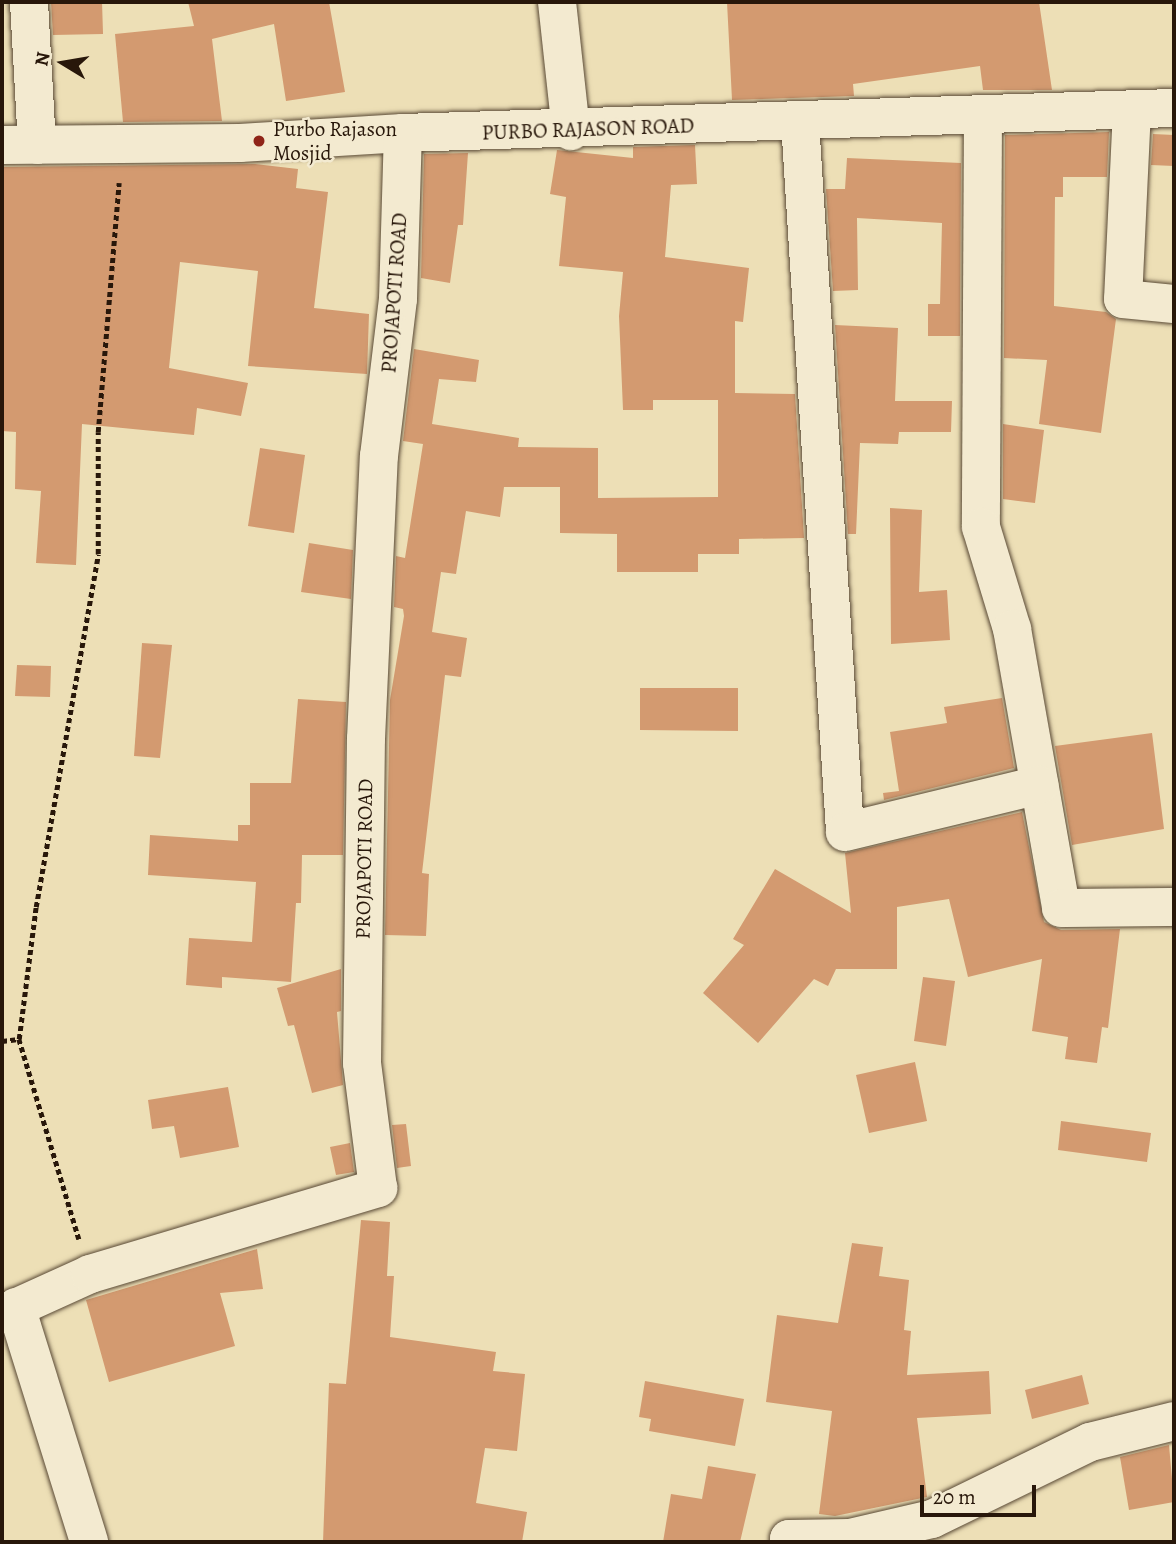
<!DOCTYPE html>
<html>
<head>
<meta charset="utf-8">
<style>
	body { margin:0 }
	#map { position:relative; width:1176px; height:1544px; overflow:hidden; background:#eddfb6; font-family:Alegreya,serif }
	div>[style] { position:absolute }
	.building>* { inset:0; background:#d39a70 }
	.path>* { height:4.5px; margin-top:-2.25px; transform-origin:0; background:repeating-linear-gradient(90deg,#28170a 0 5px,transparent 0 8.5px) }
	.roads { filter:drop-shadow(0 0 2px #594935) drop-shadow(0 0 2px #594935) }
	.street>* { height:38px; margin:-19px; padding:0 19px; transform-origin:19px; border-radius:19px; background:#f3ead0 }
	.dots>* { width:19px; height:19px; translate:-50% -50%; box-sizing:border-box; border:4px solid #f3ead0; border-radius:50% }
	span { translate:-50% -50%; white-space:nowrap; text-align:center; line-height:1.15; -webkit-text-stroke:5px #f3ead0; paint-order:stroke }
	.poi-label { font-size:21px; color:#28170a }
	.left { translate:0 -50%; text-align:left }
	.street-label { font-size:21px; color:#28170a }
	.frame { position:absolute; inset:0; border:4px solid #28170a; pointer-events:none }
	.north { position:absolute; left:28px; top:28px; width:70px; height:70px; -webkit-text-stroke:5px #f3ead0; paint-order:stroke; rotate:281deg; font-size:19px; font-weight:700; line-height:28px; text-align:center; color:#28170a }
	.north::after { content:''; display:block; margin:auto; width:24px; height:32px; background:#28170a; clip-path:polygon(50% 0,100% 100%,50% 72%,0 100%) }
	.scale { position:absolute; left:920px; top:1485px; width:116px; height:32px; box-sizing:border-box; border:4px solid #28170a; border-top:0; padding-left:9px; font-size:21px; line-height:24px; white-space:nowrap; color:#28170a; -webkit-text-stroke:5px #f3ead0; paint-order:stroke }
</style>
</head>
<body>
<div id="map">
	<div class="building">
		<i style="clip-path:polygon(51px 2px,102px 2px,103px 34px,53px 35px)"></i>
		<i style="clip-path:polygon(188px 2px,329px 2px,345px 92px,286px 101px,274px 24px,212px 39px,222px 121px,123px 122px,115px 34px,194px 26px)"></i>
		<i style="clip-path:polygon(727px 2px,1039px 2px,1052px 90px,983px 90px,980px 66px,853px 84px,854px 96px,732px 100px)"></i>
		<i style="clip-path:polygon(1109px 132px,1107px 177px,1063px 177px,1063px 197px,1055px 197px,1054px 306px,1106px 312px,1116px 319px,1101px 433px,1039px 424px,1047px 360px,1004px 358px,1005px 135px)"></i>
		<i style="clip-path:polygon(1153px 134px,1174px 135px,1174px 166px,1151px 165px)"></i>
		<i style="clip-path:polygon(695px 145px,697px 184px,671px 185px,665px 257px,749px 268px,743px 322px,735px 321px,735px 393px,795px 394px,804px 538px,739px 539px,739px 554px,698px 554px,698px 572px,617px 572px,617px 534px,560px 533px,560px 487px,504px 487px,500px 517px,466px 511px,456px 574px,441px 572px,432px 632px,467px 638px,461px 677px,445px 675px,422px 873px,429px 874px,426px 936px,385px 935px,390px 700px,404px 616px,403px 609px,394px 607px,396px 556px,405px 558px,423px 444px,403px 441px,414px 349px,479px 360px,476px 382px,439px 379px,432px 424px,519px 438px,518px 447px,598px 448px,598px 498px,718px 497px,718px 400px,653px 400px,653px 410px,623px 410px,619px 316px,623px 272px,559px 266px,566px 197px,550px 194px,557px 150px,633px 158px,633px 147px)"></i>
		<i style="clip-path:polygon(468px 153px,463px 225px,458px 225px,450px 283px,421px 278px,424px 154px)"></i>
		<i style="clip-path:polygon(847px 158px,961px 163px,960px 336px,928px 336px,928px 304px,940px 304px,942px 223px,857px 218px,858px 290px,833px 291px,826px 189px,845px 189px)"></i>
		<i style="clip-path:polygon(255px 164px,298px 169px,296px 188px,328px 192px,314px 308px,369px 314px,367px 374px,248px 366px,258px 271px,180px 262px,169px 368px,248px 383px,241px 416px,197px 408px,194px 435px,82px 424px,76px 565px,36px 563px,41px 491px,15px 489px,16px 432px,2px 431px,2px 167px)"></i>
		<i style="clip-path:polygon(835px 325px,898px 328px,895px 401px,952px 401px,951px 432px,899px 432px,898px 444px,860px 443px,856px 534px,848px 534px)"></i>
		<i style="clip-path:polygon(1003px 424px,1044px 430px,1035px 503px,1003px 499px)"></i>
		<i style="clip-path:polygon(260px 448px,305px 455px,294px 533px,248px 526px)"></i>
		<i style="clip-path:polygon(890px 508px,922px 510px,919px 592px,947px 590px,950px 640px,891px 644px)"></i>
		<i style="clip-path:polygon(309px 543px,353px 550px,351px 599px,301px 592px)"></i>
		<i style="clip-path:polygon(142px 643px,172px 645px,160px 758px,134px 756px)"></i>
		<i style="clip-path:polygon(17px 665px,51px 666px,50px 697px,15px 696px)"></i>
		<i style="clip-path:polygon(640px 688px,738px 688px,738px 731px,640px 730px)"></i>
		<i style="clip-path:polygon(1002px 698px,1014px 768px,884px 800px,883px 793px,899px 791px,890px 732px,947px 723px,944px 707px)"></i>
		<i style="clip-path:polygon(298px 699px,346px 702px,343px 855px,302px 855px,301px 903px,296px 903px,291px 982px,222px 977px,222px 988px,186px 985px,189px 938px,252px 942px,256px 882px,148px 875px,150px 835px,238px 841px,238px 825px,250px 825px,250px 783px,291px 783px)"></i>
		<i style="clip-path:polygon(1152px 733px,1164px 829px,1072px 845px,1055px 746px)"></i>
		<i style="clip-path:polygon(1022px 812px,1044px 922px,1061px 930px,1120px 929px,1108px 1028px,1102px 1027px,1097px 1063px,1065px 1059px,1068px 1037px,1032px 1031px,1042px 959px,968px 977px,949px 899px,897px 907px,897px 969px,836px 969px,828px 986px,814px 979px,758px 1043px,703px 993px,744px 945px,733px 939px,775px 869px,851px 913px,845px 853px)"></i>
		<i style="clip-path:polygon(341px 969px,341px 1011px,337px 1012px,343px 1085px,312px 1093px,294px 1025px,288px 1026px,277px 988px)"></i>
		<i style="clip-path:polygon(923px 977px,955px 981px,946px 1046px,914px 1041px)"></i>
		<i style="clip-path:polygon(915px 1062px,927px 1121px,869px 1133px,856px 1075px)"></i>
		<i style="clip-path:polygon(228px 1087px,239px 1147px,180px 1158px,174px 1126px,152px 1129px,148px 1100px)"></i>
		<i style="clip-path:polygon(1061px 1121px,1151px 1133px,1147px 1162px,1058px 1150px)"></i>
		<i style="clip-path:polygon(406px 1124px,411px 1166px,397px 1168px,392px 1125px)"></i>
		<i style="clip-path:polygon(350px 1143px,354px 1172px,336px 1175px,330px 1147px)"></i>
		<i style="clip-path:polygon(361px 1220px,390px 1222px,387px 1276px,394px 1276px,390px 1337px,496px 1352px,493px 1371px,525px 1374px,517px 1451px,485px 1448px,476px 1503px,527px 1512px,522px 1542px,323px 1542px,329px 1383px,346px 1384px)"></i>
		<i style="clip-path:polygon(852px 1243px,883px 1247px,879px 1276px,909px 1280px,904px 1330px,911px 1331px,907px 1375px,989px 1371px,991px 1414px,917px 1418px,927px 1497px,835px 1516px,819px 1514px,832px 1411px,766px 1402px,777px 1315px,838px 1323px)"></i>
		<i style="clip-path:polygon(257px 1249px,263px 1289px,220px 1293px,235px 1346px,109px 1382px,86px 1300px)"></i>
		<i style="clip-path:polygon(1082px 1375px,1089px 1404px,1032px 1419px,1025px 1390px)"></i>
		<i style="clip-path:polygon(645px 1381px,744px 1399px,735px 1446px,649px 1431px,651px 1419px,639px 1417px)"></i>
		<i style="clip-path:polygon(1169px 1445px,1174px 1502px,1129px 1510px,1120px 1457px)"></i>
		<i style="clip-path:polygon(708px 1466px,756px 1474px,740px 1542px,663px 1542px,671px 1494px,702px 1499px)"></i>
	</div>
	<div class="path">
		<i style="left:19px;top:1039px;width:133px;rotate:-82.7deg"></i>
		<i style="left:36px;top:907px;width:358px;rotate:-80deg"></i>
		<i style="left:98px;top:554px;width:122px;rotate:-90deg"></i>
		<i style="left:98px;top:432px;width:250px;rotate:-85.2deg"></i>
		<i style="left:2px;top:1041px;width:17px;rotate:-7deg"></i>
		<i style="left:19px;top:1039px;width:209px;rotate:73.3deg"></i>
	</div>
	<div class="roads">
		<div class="street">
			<i style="left:29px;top:2px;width:143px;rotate:86.8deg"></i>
			<i style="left:557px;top:2px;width:130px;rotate:83.8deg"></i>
			<i style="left:1132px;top:109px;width:190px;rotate:92.7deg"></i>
			<i style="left:1123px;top:299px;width:51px;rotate:5.6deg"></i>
			<i style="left:983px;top:115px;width:412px;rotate:90.3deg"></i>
			<i style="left:981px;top:527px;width:107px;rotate:73.1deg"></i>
			<i style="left:1012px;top:629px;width:283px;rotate:80deg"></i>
			<i style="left:1061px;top:908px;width:113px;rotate:-0.5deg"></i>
			<i style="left:800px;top:122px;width:711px;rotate:86.37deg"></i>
			<i style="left:845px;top:832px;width:200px;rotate:-13.6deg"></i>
			<i style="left:2px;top:145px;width:238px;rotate:-0.5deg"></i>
			<i style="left:240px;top:143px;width:163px;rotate:-3.5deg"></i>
			<i style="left:403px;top:133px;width:771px;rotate:-1.86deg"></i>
			<i style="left:16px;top:1307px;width:246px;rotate:72.7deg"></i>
			<i style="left:2px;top:1314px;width:97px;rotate:-24.4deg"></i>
			<i style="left:90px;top:1274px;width:301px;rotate:-16.6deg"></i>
			<i style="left:378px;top:1188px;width:126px;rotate:-97.3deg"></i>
			<i style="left:362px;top:1063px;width:324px;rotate:-89.3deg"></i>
			<i style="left:366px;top:739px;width:283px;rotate:-87.4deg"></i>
			<i style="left:379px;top:456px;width:158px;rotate:-83.1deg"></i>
			<i style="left:398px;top:299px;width:166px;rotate:-88.3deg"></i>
			<i style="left:789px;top:1542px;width:3px;rotate:-90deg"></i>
			<i style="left:789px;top:1539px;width:61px;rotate:-0.9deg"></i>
			<i style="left:850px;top:1538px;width:84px;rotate:-13deg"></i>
			<i style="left:932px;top:1519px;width:176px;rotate:-26deg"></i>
			<i style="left:1090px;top:1442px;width:87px;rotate:-14deg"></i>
		</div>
	</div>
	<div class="dots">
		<i style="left:259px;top:141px;background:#8f2418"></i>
	</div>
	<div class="poi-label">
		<span class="left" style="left:273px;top:141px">Purbo Rajason<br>Mosjid</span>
	</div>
	<div class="street-label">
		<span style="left:588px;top:129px;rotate:-2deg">PURBO RAJASON ROAD</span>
		<span style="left:394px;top:293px;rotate:-86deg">PROJAPOTI ROAD</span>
		<span style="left:364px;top:859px;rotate:-89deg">PROJAPOTI ROAD</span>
	</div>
	<div class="frame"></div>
	<div class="north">N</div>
	<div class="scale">20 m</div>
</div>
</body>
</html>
